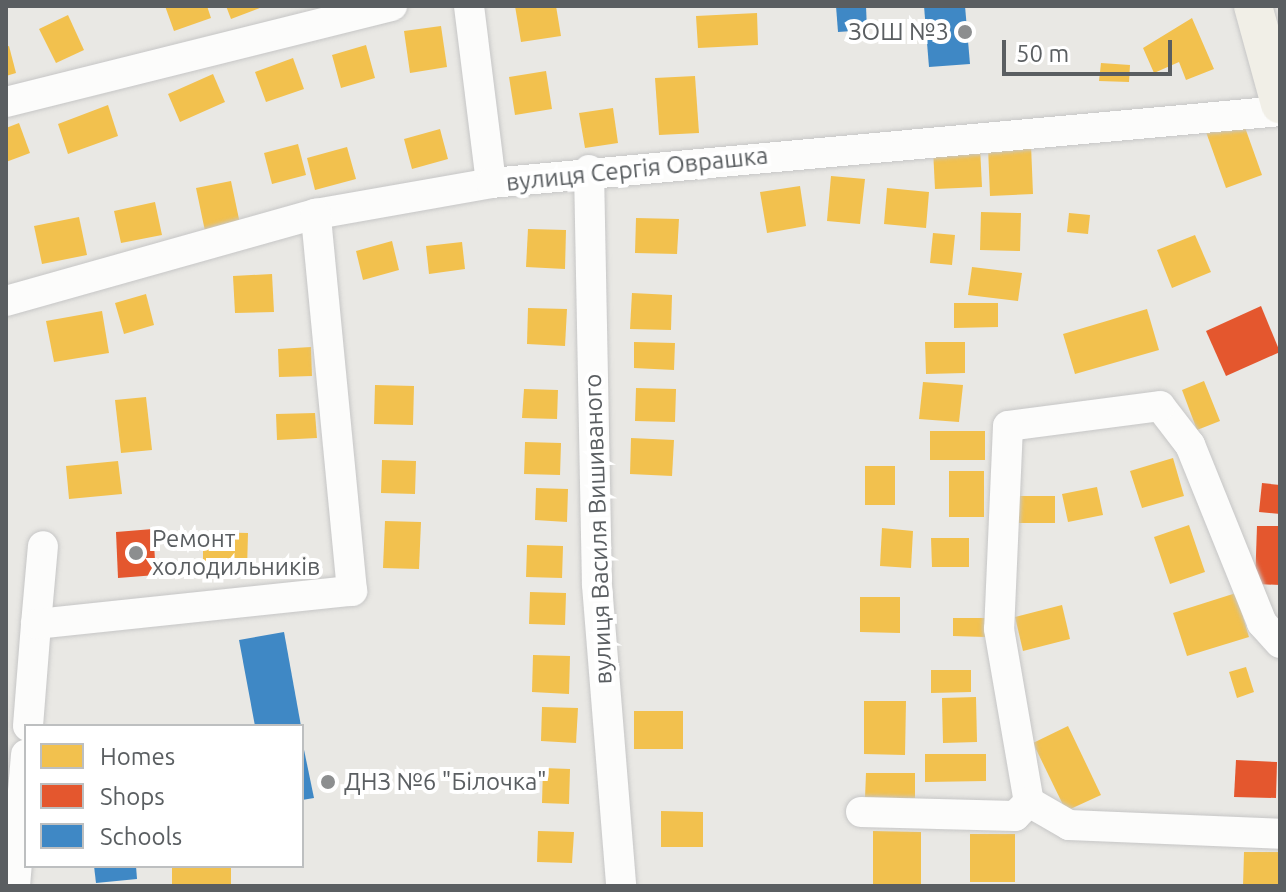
<!DOCTYPE html>
<html>
<head>
<meta charset="utf-8">
<style>
	body { margin:0 }
	#map { position:relative; width:1286px; height:892px; overflow:hidden; background:#e9e8e4; font-family:Ubuntu,sans-serif }
	div>[style] { position:absolute }
	.homes>* { inset:0; background:#f2c14e }
	.shops>* { inset:0; background:#e4572e }
	.schools>* { inset:0; background:#3f88c5 }
	.roads { filter:drop-shadow(0 0 2px #c6c6c6) drop-shadow(0 0 2px #c6c6c6) }
	.minor>* { height:30px; margin:-15px; padding:0 15px; transform-origin:15px; border-radius:15px; background:#fcfcfb }
	.major>* { height:38px; margin:-19px; padding:0 19px; transform-origin:19px; border-radius:19px; background:#f1efe7 }
	.dots>* { width:22px; height:22px; translate:-50% -50%; box-sizing:border-box; border:4px solid #fff; border-radius:50% }
	span { translate:-50% -50%; white-space:nowrap; text-align:center; line-height:1.15; -webkit-text-stroke:8px #fff; paint-order:stroke }
	.poi-label { font-size:24px; color:#5a5e61 }
	.right { translate:-100% -50%; text-align:right }
	.left { translate:0 -50%; text-align:left }
	.street-label { font-size:24px; color:#5a5e61 }
	.frame { position:absolute; inset:0; border:8px solid #5a5e61; pointer-events:none }
	.legend { position:absolute; left:24px; top:724px; width:280px; height:144px; box-sizing:border-box; background:#fff; border:2px solid #bdbfc0; margin:0; padding:10px 14px; list-style:none; font-size:24px; color:#5a5e61 }
	.legend li { display:flex; align-items:center; gap:16px; height:40px }
	.legend b { width:40px; border:2px solid #bdbfc0 }
	.scale { position:absolute; left:1002px; top:40px; width:170px; height:36px; box-sizing:border-box; border:4px solid #5a5e61; border-top:0; padding-left:10px; font-size:24px; line-height:28px; white-space:nowrap; color:#5a5e61; -webkit-text-stroke:6px #fff; paint-order:stroke }
</style>
</head>
<body>
<div id="map">
	<div class="homes">
		<i style="clip-path:polygon(165px 6px,207px 6px,211px 18px,174px 31px)"></i>
		<i style="clip-path:polygon(226px 6px,265px 6px,231px 19px)"></i>
		<i style="clip-path:polygon(515px 6px,556px 6px,561px 36px,521px 42px)"></i>
		<i style="clip-path:polygon(757px 13px,758px 45px,698px 48px,696px 16px)"></i>
		<i style="clip-path:polygon(68px 15px,84px 50px,56px 63px,39px 29px)"></i>
		<i style="clip-path:polygon(1192px 18px,1214px 69px,1186px 80px,1179px 62px,1154px 73px,1143px 48px)"></i>
		<i style="clip-path:polygon(441px 26px,447px 67px,410px 73px,404px 31px)"></i>
		<i style="clip-path:polygon(366px 45px,375px 78px,341px 88px,332px 55px)"></i>
		<i style="clip-path:polygon(9px 46px,16px 73px,6px 76px,6px 47px)"></i>
		<i style="clip-path:polygon(293px 58px,304px 89px,266px 102px,255px 72px)"></i>
		<i style="clip-path:polygon(1101px 63px,1130px 65px,1129px 82px,1099px 81px)"></i>
		<i style="clip-path:polygon(546px 71px,552px 109px,515px 115px,509px 77px)"></i>
		<i style="clip-path:polygon(213px 74px,225px 102px,180px 122px,168px 94px)"></i>
		<i style="clip-path:polygon(695px 76px,699px 133px,659px 135px,655px 78px)"></i>
		<i style="clip-path:polygon(108px 105px,118px 136px,68px 154px,58px 124px)"></i>
		<i style="clip-path:polygon(613px 108px,618px 143px,585px 148px,579px 113px)"></i>
		<i style="clip-path:polygon(1242px 119px,1262px 175px,1226px 188px,1206px 132px)"></i>
		<i style="clip-path:polygon(19px 123px,30px 153px,6px 162px,6px 128px)"></i>
		<i style="clip-path:polygon(440px 129px,448px 159px,412px 169px,404px 139px)"></i>
		<i style="clip-path:polygon(298px 144px,306px 175px,272px 184px,264px 153px)"></i>
		<i style="clip-path:polygon(1031px 145px,1033px 194px,990px 196px,988px 147px)"></i>
		<i style="clip-path:polygon(347px 147px,356px 179px,315px 190px,307px 158px)"></i>
		<i style="clip-path:polygon(980px 147px,982px 187px,935px 189px,933px 149px)"></i>
		<i style="clip-path:polygon(831px 176px,865px 179px,860px 224px,827px 221px)"></i>
		<i style="clip-path:polygon(231px 181px,240px 224px,205px 231px,196px 188px)"></i>
		<i style="clip-path:polygon(800px 186px,806px 226px,767px 233px,760px 192px)"></i>
		<i style="clip-path:polygon(887px 188px,929px 192px,926px 228px,884px 224px)"></i>
		<i style="clip-path:polygon(155px 202px,162px 235px,121px 243px,114px 211px)"></i>
		<i style="clip-path:polygon(981px 212px,1021px 213px,1020px 251px,980px 250px)"></i>
		<i style="clip-path:polygon(1069px 213px,1090px 215px,1088px 234px,1067px 232px)"></i>
		<i style="clip-path:polygon(79px 217px,87px 255px,42px 264px,34px 226px)"></i>
		<i style="clip-path:polygon(636px 218px,679px 219px,677px 254px,635px 253px)"></i>
		<i style="clip-path:polygon(528px 229px,566px 230px,565px 269px,526px 267px)"></i>
		<i style="clip-path:polygon(933px 233px,955px 235px,952px 265px,930px 263px)"></i>
		<i style="clip-path:polygon(1195px 235px,1211px 272px,1172px 288px,1157px 250px)"></i>
		<i style="clip-path:polygon(392px 241px,399px 270px,363px 280px,356px 251px)"></i>
		<i style="clip-path:polygon(462px 242px,465px 269px,429px 274px,426px 246px)"></i>
		<i style="clip-path:polygon(972px 267px,1022px 273px,1018px 301px,968px 295px)"></i>
		<i style="clip-path:polygon(272px 274px,274px 312px,235px 313px,233px 276px)"></i>
		<i style="clip-path:polygon(632px 293px,672px 295px,671px 330px,630px 329px)"></i>
		<i style="clip-path:polygon(146px 294px,154px 325px,124px 334px,115px 303px)"></i>
		<i style="clip-path:polygon(954px 303px,998px 303px,998px 327px,954px 328px)"></i>
		<i style="clip-path:polygon(528px 308px,567px 309px,565px 346px,527px 344px)"></i>
		<i style="clip-path:polygon(1147px 309px,1159px 350px,1075px 374px,1063px 334px)"></i>
		<i style="clip-path:polygon(102px 311px,109px 353px,54px 362px,46px 321px)"></i>
		<i style="clip-path:polygon(634px 342px,675px 343px,674px 370px,634px 368px)"></i>
		<i style="clip-path:polygon(925px 342px,965px 342px,965px 373px,926px 374px)"></i>
		<i style="clip-path:polygon(311px 347px,312px 376px,279px 377px,278px 349px)"></i>
		<i style="clip-path:polygon(1204px 381px,1220px 421px,1197px 430px,1182px 390px)"></i>
		<i style="clip-path:polygon(923px 382px,963px 385px,959px 422px,919px 419px)"></i>
		<i style="clip-path:polygon(375px 385px,414px 386px,413px 425px,374px 424px)"></i>
		<i style="clip-path:polygon(636px 388px,676px 389px,675px 422px,635px 421px)"></i>
		<i style="clip-path:polygon(524px 389px,558px 390px,557px 419px,522px 418px)"></i>
		<i style="clip-path:polygon(146px 397px,152px 450px,121px 453px,115px 400px)"></i>
		<i style="clip-path:polygon(315px 413px,317px 438px,277px 440px,276px 414px)"></i>
		<i style="clip-path:polygon(930px 431px,985px 431px,985px 460px,930px 460px)"></i>
		<i style="clip-path:polygon(631px 438px,674px 440px,672px 476px,630px 474px)"></i>
		<i style="clip-path:polygon(525px 442px,561px 443px,560px 475px,524px 474px)"></i>
		<i style="clip-path:polygon(1173px 458px,1184px 496px,1142px 508px,1130px 471px)"></i>
		<i style="clip-path:polygon(382px 460px,416px 461px,415px 494px,381px 493px)"></i>
		<i style="clip-path:polygon(118px 461px,122px 494px,69px 499px,66px 466px)"></i>
		<i style="clip-path:polygon(865px 466px,895px 466px,895px 505px,865px 505px)"></i>
		<i style="clip-path:polygon(949px 471px,984px 471px,984px 517px,949px 517px)"></i>
		<i style="clip-path:polygon(1097px 487px,1103px 515px,1068px 522px,1062px 494px)"></i>
		<i style="clip-path:polygon(536px 488px,568px 489px,567px 522px,535px 520px)"></i>
		<i style="clip-path:polygon(1014px 496px,1055px 496px,1055px 523px,1014px 523px)"></i>
		<i style="clip-path:polygon(385px 521px,421px 522px,419px 569px,383px 568px)"></i>
		<i style="clip-path:polygon(1189px 525px,1205px 572px,1170px 584px,1154px 537px)"></i>
		<i style="clip-path:polygon(882px 528px,913px 531px,911px 568px,880px 566px)"></i>
		<i style="clip-path:polygon(203px 532px,248px 533px,247px 570px,203px 569px)"></i>
		<i style="clip-path:polygon(931px 538px,969px 538px,969px 567px,932px 567px)"></i>
		<i style="clip-path:polygon(527px 545px,563px 546px,562px 578px,526px 577px)"></i>
		<i style="clip-path:polygon(530px 592px,566px 593px,565px 625px,529px 624px)"></i>
		<i style="clip-path:polygon(1236px 593px,1249px 637px,1187px 656px,1173px 613px)"></i>
		<i style="clip-path:polygon(860px 597px,900px 597px,900px 633px,860px 632px)"></i>
		<i style="clip-path:polygon(1062px 605px,1070px 639px,1023px 651px,1015px 617px)"></i>
		<i style="clip-path:polygon(953px 618px,986px 618px,986px 637px,953px 636px)"></i>
		<i style="clip-path:polygon(533px 655px,570px 656px,569px 694px,532px 692px)"></i>
		<i style="clip-path:polygon(1246px 667px,1254px 692px,1237px 698px,1229px 672px)"></i>
		<i style="clip-path:polygon(931px 670px,971px 670px,971px 692px,931px 693px)"></i>
		<i style="clip-path:polygon(976px 697px,977px 742px,943px 743px,942px 698px)"></i>
		<i style="clip-path:polygon(864px 701px,906px 701px,905px 755px,864px 754px)"></i>
		<i style="clip-path:polygon(542px 707px,578px 708px,576px 743px,541px 741px)"></i>
		<i style="clip-path:polygon(634px 711px,683px 711px,683px 749px,634px 749px)"></i>
		<i style="clip-path:polygon(1068px 726px,1101px 795px,1066px 811px,1033px 743px)"></i>
		<i style="clip-path:polygon(925px 754px,986px 754px,986px 781px,925px 782px)"></i>
		<i style="clip-path:polygon(543px 768px,570px 769px,569px 804px,542px 803px)"></i>
		<i style="clip-path:polygon(866px 773px,915px 773px,915px 798px,865px 798px)"></i>
		<i style="clip-path:polygon(661px 811px,703px 812px,703px 847px,661px 847px)"></i>
		<i style="clip-path:polygon(538px 831px,574px 832px,572px 863px,537px 862px)"></i>
		<i style="clip-path:polygon(873px 831px,921px 832px,921px 886px,873px 886px)"></i>
		<i style="clip-path:polygon(970px 834px,1015px 834px,1015px 882px,970px 882px)"></i>
		<i style="clip-path:polygon(1244px 852px,1280px 852px,1280px 886px,1243px 886px)"></i>
		<i style="clip-path:polygon(172px 866px,231px 866px,231px 886px,172px 886px)"></i>
	</div>
	<div class="shops">
		<i style="clip-path:polygon(1261px 306px,1280px 352px,1226px 376px,1206px 331px)"></i>
		<i style="clip-path:polygon(1262px 483px,1280px 485px,1280px 514px,1259px 512px)"></i>
		<i style="clip-path:polygon(1257px 526px,1280px 526px,1280px 585px,1255px 584px)"></i>
		<i style="clip-path:polygon(153px 529px,156px 575px,118px 578px,116px 532px)"></i>
		<i style="clip-path:polygon(1236px 760px,1277px 762px,1276px 798px,1234px 797px)"></i>
	</div>
	<div class="schools">
		<i style="clip-path:polygon(836px 6px,866px 6px,867px 30px,838px 32px)"></i>
		<i style="clip-path:polygon(924px 6px,965px 6px,970px 64px,929px 67px)"></i>
		<i style="clip-path:polygon(284px 632px,301px 726px,255px 726px,239px 640px)"></i>
		<i style="clip-path:polygon(302px 740px,314px 798px,302px 800px)"></i>
		<i style="clip-path:polygon(94px 866px,136px 866px,137px 879px,96px 883px)"></i>
	</div>
	<div class="roads">
		<div class="minor">
			<i style="left:469px;top:6px;width:178px;rotate:82.9deg"></i>
			<i style="left:6px;top:102px;width:398px;rotate:-14deg"></i>
			<i style="left:589px;top:170px;width:415px;rotate:88.9deg"></i>
			<i style="left:597px;top:585px;width:302px;rotate:85.4deg"></i>
			<i style="left:6px;top:301px;width:322px;rotate:-15.7deg"></i>
			<i style="left:316px;top:214px;width:178px;rotate:-10deg"></i>
			<i style="left:491px;top:183px;width:792px;rotate:-5.21deg"></i>
			<i style="left:36px;top:624px;width:78px;rotate:-84.9deg"></i>
			<i style="left:1280px;top:643px;width:27px;rotate:-132deg"></i>
			<i style="left:1262px;top:623px;width:192px;rotate:-112deg"></i>
			<i style="left:1190px;top:445px;width:49px;rotate:-127.6deg"></i>
			<i style="left:1160px;top:406px;width:153px;rotate:172.5deg"></i>
			<i style="left:1008px;top:426px;width:203px;rotate:92.5deg"></i>
			<i style="left:999px;top:629px;width:176px;rotate:80.2deg"></i>
			<i style="left:1029px;top:802px;width:46px;rotate:29.9deg"></i>
			<i style="left:1069px;top:825px;width:211px;rotate:2.4deg"></i>
			<i style="left:28px;top:726px;width:102px;rotate:-85.5deg"></i>
			<i style="left:36px;top:624px;width:318px;rotate:-6deg"></i>
			<i style="left:352px;top:591px;width:379px;rotate:-95.5deg"></i>
			<i style="left:861px;top:812px;width:154px;rotate:1.5deg"></i>
			<i style="left:1015px;top:816px;width:20px;rotate:-45deg"></i>
			<i style="left:15px;top:886px;width:132px;rotate:-85.2deg"></i>
		</div>
		<div class="major">
			<i style="left:1253px;top:6px;width:102px;rotate:74.6deg"></i>
		</div>
	</div>
	<div class="dots">
		<i style="left:965px;top:32px;background:#8c8e8f"></i>
		<i style="left:136px;top:553px;background:#8c8e8f"></i>
		<i style="left:328px;top:782px;background:#8c8e8f"></i>
	</div>
	<div class="poi-label">
		<span class="right" style="left:949px;top:32px">ЗОШ №3</span>
		<span class="left" style="left:152px;top:553px">Ремонт<br>холодильників</span>
		<span class="left" style="left:344px;top:782px">ДНЗ №6 "Білочка"</span>
	</div>
	<div class="street-label">
		<span style="left:637px;top:169px;rotate:-6deg">вулиця Сергія Оврашка</span>
		<span style="left:598px;top:529px;rotate:-92deg">вулиця Василя Вишиваного</span>
	</div>
	<div class="frame"></div>
	<ul class="legend">
	<li><b style="height:22px;background:#f2c14e"></b>Homes</li>
	<li><b style="height:22px;background:#e4572e"></b>Shops</li>
	<li><b style="height:22px;background:#3f88c5"></b>Schools</li>
	</ul>
	<div class="scale">50 m</div>
</div>
</body>
</html>
